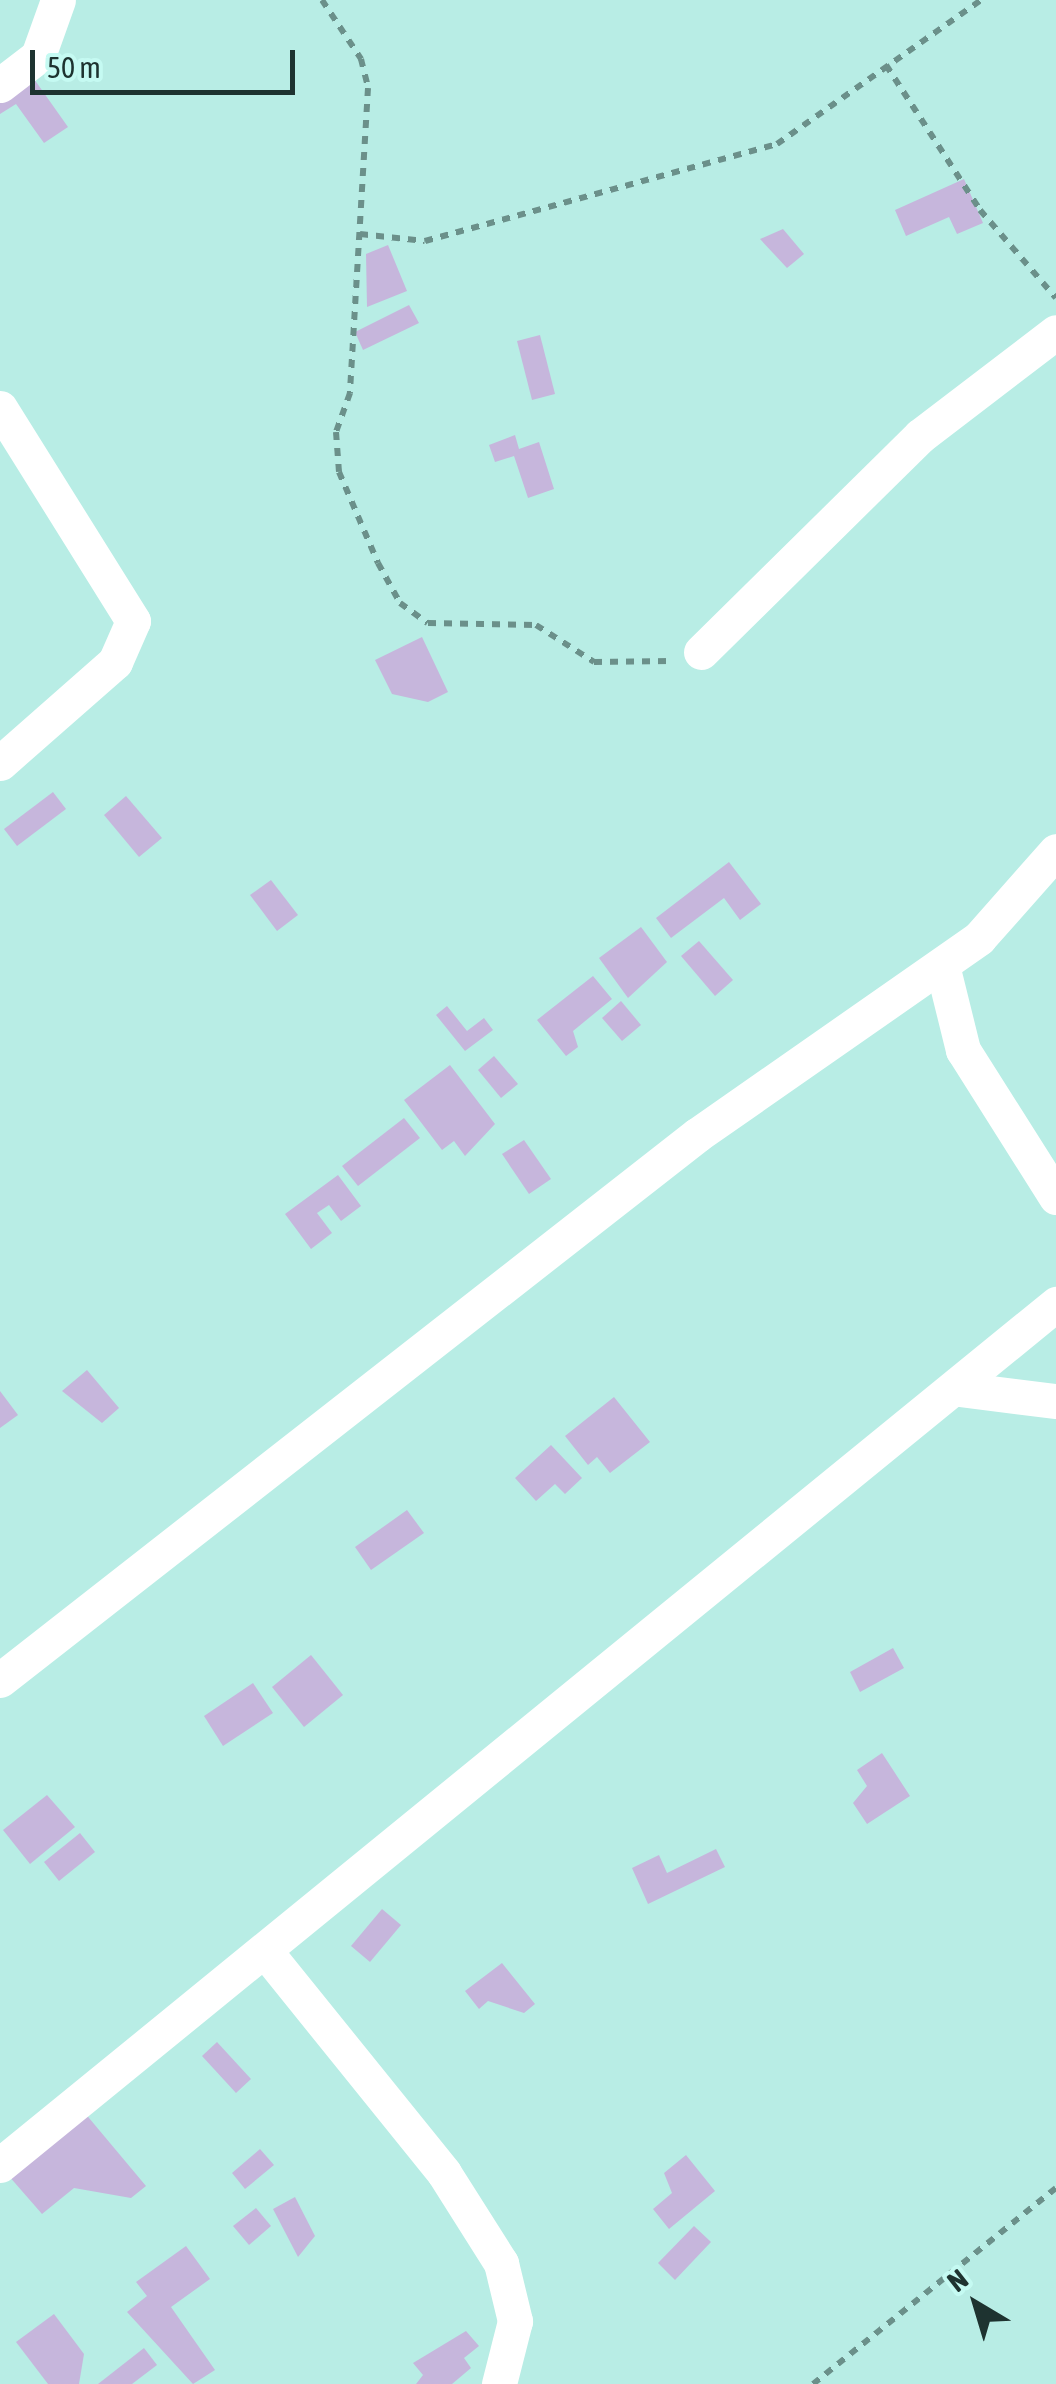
<!DOCTYPE html>
<html>
<head>
<meta charset="utf-8">
<style>
	body { margin:0 }
	#map { position:relative; width:1056px; height:2384px; overflow:hidden; background:#b8ede5; font-family:"Asap Condensed",sans-serif }
	div>[style] { position:absolute }
	.building>* { inset:0; background:#c6b6dc }
	.path>* { height:6px; margin-top:-3px; transform-origin:0; background:repeating-linear-gradient(90deg,#6b908a 0 8px,transparent 0 16px) }
	.minor>* { height:35px; margin:-17.5px; padding:0 17.5px; transform-origin:17.5px; border-radius:17.5px; background:#fff }
	span { translate:-50% -50%; white-space:nowrap; text-align:center; line-height:1.15; -webkit-text-stroke:8px #c5faf2; paint-order:stroke }
	.north { position:absolute; left:926px; top:2254px; width:100px; height:100px; -webkit-text-stroke:8px #c5faf2; paint-order:stroke; rotate:322deg; font-size:28px; font-weight:700; line-height:40px; text-align:center; color:#1e3330 }
	.north::after { content:''; display:block; margin:auto; width:35px; height:45px; background:#1e3330; clip-path:polygon(50% 0,100% 100%,50% 72%,0 100%) }
	.scale { position:absolute; left:30px; top:50px; width:265px; height:45px; box-sizing:border-box; border:5px solid #1e3330; border-top:0; padding-left:12px; font-size:30px; line-height:35px; white-space:nowrap; color:#1e3330; -webkit-text-stroke:8px #c5faf2; paint-order:stroke }
</style>
</head>
<body>
<div id="map">
	<div class="building">
		<i style="clip-path:polygon(27px 69px,68px 127px,44px 143px,16px 104px,0 114px,0 88px)"></i>
		<i style="clip-path:polygon(964px 179px,983px 223px,957px 234px,949px 217px,906px 236px,895px 210px)"></i>
		<i style="clip-path:polygon(783px 229px,804px 254px,787px 268px,760px 239px)"></i>
		<i style="clip-path:polygon(388px 245px,407px 291px,367px 307px,366px 254px)"></i>
		<i style="clip-path:polygon(409px 305px,419px 323px,363px 350px,355px 332px)"></i>
		<i style="clip-path:polygon(540px 335px,555px 394px,532px 400px,517px 341px)"></i>
		<i style="clip-path:polygon(515px 435px,519px 449px,539px 442px,554px 489px,528px 498px,514px 456px,495px 462px,489px 445px)"></i>
		<i style="clip-path:polygon(422px 637px,448px 692px,428px 702px,392px 694px,375px 660px)"></i>
		<i style="clip-path:polygon(53px 792px,66px 809px,17px 846px,4px 829px)"></i>
		<i style="clip-path:polygon(126px 796px,162px 838px,139px 857px,104px 815px)"></i>
		<i style="clip-path:polygon(729px 862px,761px 904px,740px 920px,724px 898px,671px 938px,656px 918px)"></i>
		<i style="clip-path:polygon(271px 880px,298px 915px,277px 931px,250px 895px)"></i>
		<i style="clip-path:polygon(641px 927px,667px 962px,628px 998px,599px 958px)"></i>
		<i style="clip-path:polygon(699px 941px,733px 980px,715px 996px,681px 956px)"></i>
		<i style="clip-path:polygon(593px 976px,612px 999px,573px 1031px,578px 1047px,566px 1056px,537px 1020px)"></i>
		<i style="clip-path:polygon(621px 1001px,641px 1025px,622px 1041px,602px 1018px)"></i>
		<i style="clip-path:polygon(447px 1006px,467px 1031px,484px 1018px,493px 1030px,465px 1051px,436px 1015px)"></i>
		<i style="clip-path:polygon(494px 1056px,518px 1084px,501px 1098px,478px 1070px)"></i>
		<i style="clip-path:polygon(450px 1065px,495px 1124px,465px 1156px,454px 1141px,442px 1150px,404px 1100px)"></i>
		<i style="clip-path:polygon(404px 1118px,420px 1138px,358px 1186px,342px 1166px)"></i>
		<i style="clip-path:polygon(524px 1140px,551px 1179px,529px 1194px,502px 1154px)"></i>
		<i style="clip-path:polygon(338px 1175px,361px 1206px,341px 1221px,329px 1205px,317px 1213px,332px 1233px,311px 1249px,285px 1214px)"></i>
		<i style="clip-path:polygon(87px 1370px,119px 1408px,102px 1423px,62px 1391px)"></i>
		<i style="clip-path:polygon(0 1391px,18px 1415px,0 1428px)"></i>
		<i style="clip-path:polygon(614px 1397px,650px 1442px,610px 1473px,597px 1457px,588px 1465px,565px 1436px)"></i>
		<i style="clip-path:polygon(551px 1445px,582px 1478px,565px 1494px,555px 1484px,536px 1501px,515px 1478px)"></i>
		<i style="clip-path:polygon(407px 1510px,424px 1533px,371px 1570px,355px 1547px)"></i>
		<i style="clip-path:polygon(893px 1648px,904px 1668px,860px 1692px,850px 1672px)"></i>
		<i style="clip-path:polygon(311px 1655px,343px 1695px,304px 1727px,272px 1687px)"></i>
		<i style="clip-path:polygon(253px 1683px,273px 1713px,223px 1746px,204px 1716px)"></i>
		<i style="clip-path:polygon(882px 1753px,910px 1796px,867px 1824px,853px 1803px,867px 1786px,857px 1770px)"></i>
		<i style="clip-path:polygon(47px 1795px,75px 1827px,30px 1864px,3px 1830px)"></i>
		<i style="clip-path:polygon(80px 1833px,95px 1852px,59px 1881px,44px 1862px)"></i>
		<i style="clip-path:polygon(716px 1849px,725px 1867px,648px 1904px,632px 1868px,659px 1855px,667px 1873px)"></i>
		<i style="clip-path:polygon(382px 1909px,401px 1925px,370px 1962px,351px 1946px)"></i>
		<i style="clip-path:polygon(502px 1963px,535px 2004px,524px 2013px,488px 2001px,479px 2009px,465px 1991px)"></i>
		<i style="clip-path:polygon(217px 2042px,251px 2079px,236px 2093px,202px 2056px)"></i>
		<i style="clip-path:polygon(84px 2112px,146px 2186px,131px 2198px,74px 2188px,42px 2214px,8px 2175px)"></i>
		<i style="clip-path:polygon(260px 2149px,274px 2165px,245px 2189px,232px 2173px)"></i>
		<i style="clip-path:polygon(686px 2155px,715px 2191px,669px 2229px,653px 2209px,672px 2193px,664px 2173px)"></i>
		<i style="clip-path:polygon(295px 2197px,315px 2236px,298px 2257px,273px 2209px)"></i>
		<i style="clip-path:polygon(256px 2208px,271px 2226px,249px 2245px,233px 2226px)"></i>
		<i style="clip-path:polygon(694px 2226px,711px 2242px,675px 2280px,658px 2263px)"></i>
		<i style="clip-path:polygon(186px 2246px,210px 2279px,171px 2307px,215px 2370px,193px 2384px,127px 2312px,147px 2296px,136px 2282px)"></i>
		<i style="clip-path:polygon(54px 2314px,84px 2354px,79px 2384px,48px 2384px,16px 2342px)"></i>
		<i style="clip-path:polygon(466px 2331px,479px 2346px,464px 2358px,471px 2368px,452px 2384px,416px 2384px,423px 2375px,413px 2363px)"></i>
		<i style="clip-path:polygon(144px 2348px,157px 2365px,132px 2384px,98px 2384px)"></i>
	</div>
	<div class="path">
		<i style="left:322px;top:0;width:71px;rotate:56.5deg"></i>
		<i style="left:361px;top:59px;width:30px;rotate:76deg"></i>
		<i style="left:368px;top:88px;width:306px;rotate:93.4deg"></i>
		<i style="left:350px;top:393px;width:41px;rotate:109.7deg"></i>
		<i style="left:336px;top:432px;width:40px;rotate:85.7deg"></i>
		<i style="left:339px;top:472px;width:99px;rotate:66.8deg"></i>
		<i style="left:378px;top:563px;width:46px;rotate:61.2deg"></i>
		<i style="left:400px;top:603px;width:34px;rotate:36deg"></i>
		<i style="left:428px;top:623px;width:108px;rotate:1.1deg"></i>
		<i style="left:536px;top:625px;width:69px;rotate:32.5deg"></i>
		<i style="left:594px;top:662px;width:77px;rotate:-0.7deg"></i>
		<i style="left:886px;top:65px;width:173px;rotate:57deg"></i>
		<i style="left:980px;top:210px;width:116px;rotate:49.2deg"></i>
		<i style="left:360px;top:234px;width:65px;rotate:6.1deg"></i>
		<i style="left:425px;top:241px;width:365px;rotate:-15.4deg"></i>
		<i style="left:777px;top:144px;width:250px;rotate:-35.2deg"></i>
		<i style="left:813px;top:2384px;width:312px;rotate:-38.9deg"></i>
	</div>
	<div class="minor">
		<i style="left:0;top:85px;width:48px;rotate:-37.3deg"></i>
		<i style="left:38px;top:56px;width:59px;rotate:-70.3deg"></i>
		<i style="left:0;top:408px;width:251px;rotate:58deg"></i>
		<i style="left:133px;top:621px;width:45px;rotate:113.7deg"></i>
		<i style="left:115px;top:662px;width:153px;rotate:138.7deg"></i>
		<i style="left:701px;top:652px;width:308px;rotate:-44.6deg"></i>
		<i style="left:920px;top:436px;width:171px;rotate:-37.4deg"></i>
		<i style="left:942px;top:965px;width:88px;rotate:76.1deg"></i>
		<i style="left:963px;top:1050px;width:174px;rotate:57.7deg"></i>
		<i style="left:959px;top:1389px;width:98px;rotate:7.1deg"></i>
		<i style="left:0;top:1680px;width:885px;rotate:-38.02deg"></i>
		<i style="left:697px;top:1135px;width:344px;rotate:-34.9deg"></i>
		<i style="left:979px;top:938px;width:116px;rotate:-48.5deg"></i>
		<i style="left:265px;top:1951px;width:285px;rotate:51.1deg"></i>
		<i style="left:444px;top:2173px;width:107px;rotate:57.7deg"></i>
		<i style="left:501px;top:2263px;width:60px;rotate:76.4deg"></i>
		<i style="left:515px;top:2321px;width:65px;rotate:104.3deg"></i>
		<i style="left:0;top:2165px;width:1363px;rotate:-39.19deg"></i>
	</div>
	<div class="north">N</div>
	<div class="scale">50 m</div>
</div>
</body>
</html>
